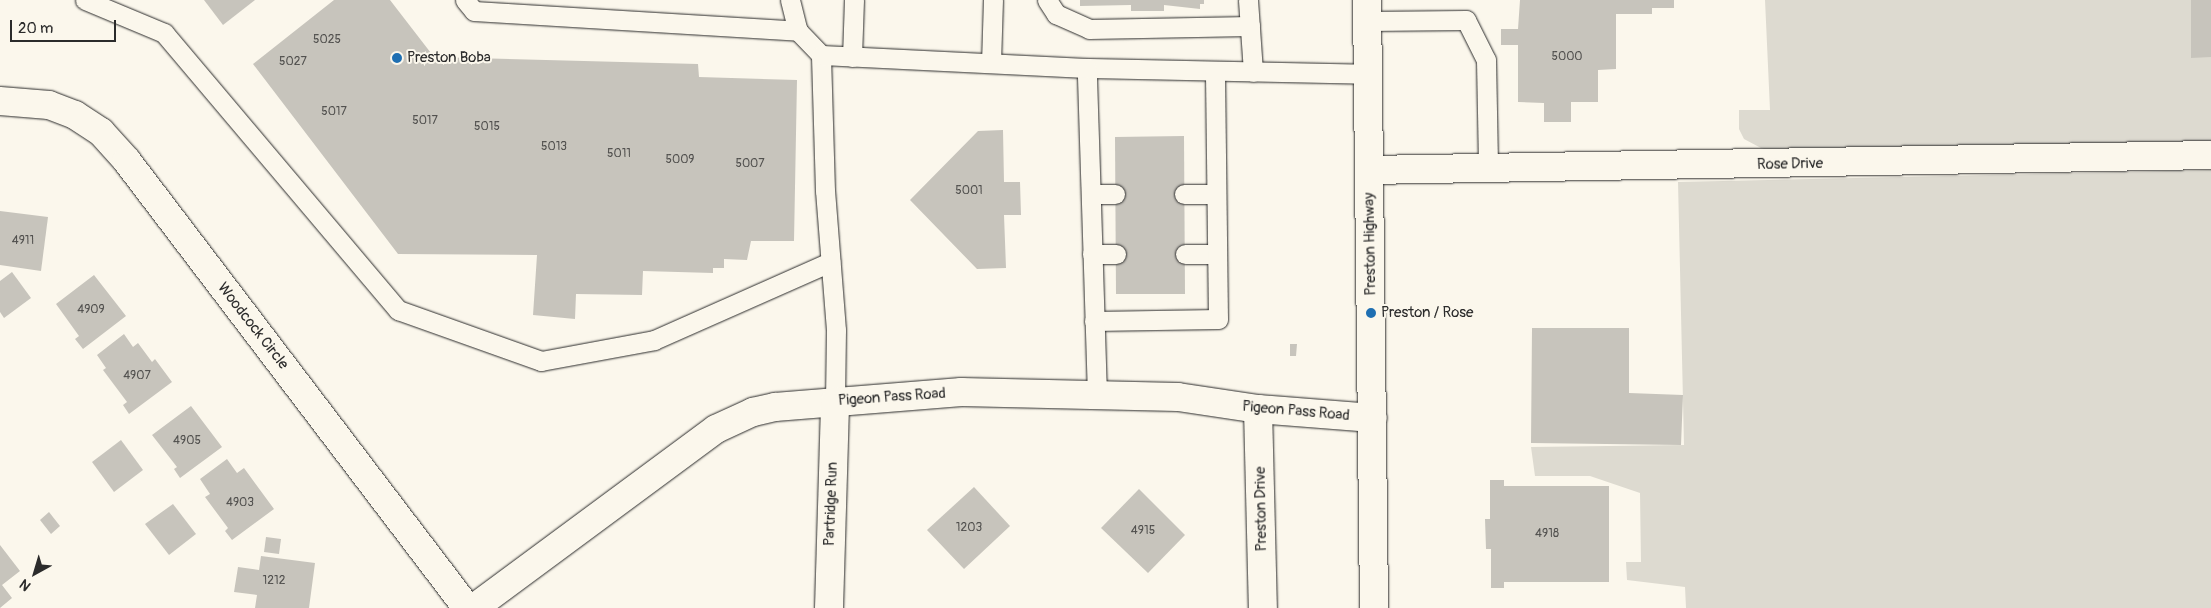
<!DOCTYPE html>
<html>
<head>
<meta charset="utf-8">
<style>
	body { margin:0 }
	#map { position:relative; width:2211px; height:608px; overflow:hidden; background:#fbf7ec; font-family:Pangolin,sans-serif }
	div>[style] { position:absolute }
	.green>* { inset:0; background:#dddad0 }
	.building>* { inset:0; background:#c7c4bc }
	.roads { filter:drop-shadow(0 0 1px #2b2b2b) drop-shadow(0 0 1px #2b2b2b) }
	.lane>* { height:19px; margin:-9.5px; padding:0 9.5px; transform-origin:9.5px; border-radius:9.5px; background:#fbf7ec }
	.street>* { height:28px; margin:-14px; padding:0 14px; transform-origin:14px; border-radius:14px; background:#fbf7ec }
	.primary>* { height:28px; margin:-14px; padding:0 14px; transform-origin:14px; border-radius:14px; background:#fbf7ec }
	.dots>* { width:14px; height:14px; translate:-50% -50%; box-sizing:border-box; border:2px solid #fbf7ec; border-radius:50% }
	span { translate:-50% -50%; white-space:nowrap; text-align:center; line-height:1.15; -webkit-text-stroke:4px #fbf7ec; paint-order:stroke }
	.number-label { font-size:12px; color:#52514f }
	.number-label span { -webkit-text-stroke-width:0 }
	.poi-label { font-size:15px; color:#2b2b2b }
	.left { translate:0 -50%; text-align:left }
	.street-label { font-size:15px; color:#2b2b2b }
	.north { position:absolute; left:10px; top:548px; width:50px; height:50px; -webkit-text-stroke:4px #fbf7ec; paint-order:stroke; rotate:219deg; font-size:14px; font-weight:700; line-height:20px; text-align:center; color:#2b2b2b }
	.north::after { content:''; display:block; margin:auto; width:18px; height:22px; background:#2b2b2b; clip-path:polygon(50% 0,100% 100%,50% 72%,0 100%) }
	.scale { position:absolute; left:10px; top:20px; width:106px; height:22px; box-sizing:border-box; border:2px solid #2b2b2b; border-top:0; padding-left:6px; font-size:15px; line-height:18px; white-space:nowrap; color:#2b2b2b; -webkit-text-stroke:4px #fbf7ec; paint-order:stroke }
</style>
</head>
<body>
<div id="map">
	<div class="green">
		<i style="clip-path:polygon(1765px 0,2211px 0,2211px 144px,1777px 153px,1761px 148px,1744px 139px,1739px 129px,1739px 110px,1770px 110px)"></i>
		<i style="clip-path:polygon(2211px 170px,2211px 608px,1686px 608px,1685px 587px,1627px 580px,1626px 562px,1641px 562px,1640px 493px,1590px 476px,1535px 476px,1531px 447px,1684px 445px,1678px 182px)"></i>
	</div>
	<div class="building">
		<i style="clip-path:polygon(204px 0,255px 0,223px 25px)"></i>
		<i style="clip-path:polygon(334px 0,390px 0,434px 57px,698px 64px,699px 77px,797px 80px,794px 241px,751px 241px,747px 260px,724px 259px,724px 268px,713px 268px,713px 273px,643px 271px,642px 295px,576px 294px,575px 319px,533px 315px,537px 255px,398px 254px,253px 64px)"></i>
		<i style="clip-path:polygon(1080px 0,1204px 0,1204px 4px,1200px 4px,1200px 9px,1164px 5px,1164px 11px,1131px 11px,1131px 5px,1080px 6px)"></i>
		<i style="clip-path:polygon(1520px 0,1674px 0,1674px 8px,1652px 8px,1652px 14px,1616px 14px,1616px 69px,1598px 70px,1598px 102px,1571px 102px,1571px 122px,1544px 122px,1544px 103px,1518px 102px,1518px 45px,1501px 45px,1501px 29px,1518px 29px)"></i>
		<i style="clip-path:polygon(2191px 0,2211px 0,2211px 57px,2191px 58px)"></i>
		<i style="clip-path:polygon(1003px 130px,1004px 182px,1020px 182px,1021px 215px,1004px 215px,1006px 268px,977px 269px,910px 200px,978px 131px)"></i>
		<i style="clip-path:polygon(1184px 136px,1185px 294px,1116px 294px,1115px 137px)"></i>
		<i style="clip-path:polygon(0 211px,48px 217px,41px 271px,0 265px)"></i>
		<i style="clip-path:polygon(12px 272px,31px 298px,4px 318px,0 312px,0 281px)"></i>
		<i style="clip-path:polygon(94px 275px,126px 316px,83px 349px,75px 339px,79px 336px,56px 304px)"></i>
		<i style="clip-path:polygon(1532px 328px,1629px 328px,1629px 393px,1683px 395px,1681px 445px,1531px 443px)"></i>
		<i style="clip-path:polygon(124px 334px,133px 347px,138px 343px,152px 362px,155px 359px,172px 382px,129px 414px,123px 405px,127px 402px,103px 370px,106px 368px,97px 355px)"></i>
		<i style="clip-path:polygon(1290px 344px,1297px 344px,1296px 356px,1290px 356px)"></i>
		<i style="clip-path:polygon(191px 406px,222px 447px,180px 478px,174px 469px,177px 467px,152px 435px)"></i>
		<i style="clip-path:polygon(121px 440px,143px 470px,114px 492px,92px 462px)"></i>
		<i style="clip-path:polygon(227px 459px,237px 473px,244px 468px,274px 509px,232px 540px,225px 531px,228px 528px,205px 497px,210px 494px,200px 479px)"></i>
		<i style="clip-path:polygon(1490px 480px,1504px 480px,1504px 486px,1609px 486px,1609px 582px,1504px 582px,1504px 588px,1491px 588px,1491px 549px,1486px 549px,1485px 519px,1490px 519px)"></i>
		<i style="clip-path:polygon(974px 487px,1010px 526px,964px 569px,927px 530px)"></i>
		<i style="clip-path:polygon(1139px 489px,1185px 535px,1148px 573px,1101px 528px)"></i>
		<i style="clip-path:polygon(173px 504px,196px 534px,169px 555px,145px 524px)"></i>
		<i style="clip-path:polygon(49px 512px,60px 526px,51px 534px,40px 520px)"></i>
		<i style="clip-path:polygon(266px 537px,281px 539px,279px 554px,264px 552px)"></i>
		<i style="clip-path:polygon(0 545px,20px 571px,2px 585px,12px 598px,0 608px)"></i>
		<i style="clip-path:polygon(261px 556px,315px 563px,309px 608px,255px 608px,257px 595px,234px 592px,238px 567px,259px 570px)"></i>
	</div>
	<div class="roads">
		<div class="lane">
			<i style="left:85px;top:0;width:86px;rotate:22.7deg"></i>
			<i style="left:164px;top:33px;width:363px;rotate:49.8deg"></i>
			<i style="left:398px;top:310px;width:152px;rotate:19.6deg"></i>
			<i style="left:541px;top:361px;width:115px;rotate:-10.5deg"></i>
			<i style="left:654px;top:340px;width:193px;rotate:-23.9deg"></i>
			<i style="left:465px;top:0;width:14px;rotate:51deg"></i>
			<i style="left:474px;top:11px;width:325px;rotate:3.5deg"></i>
			<i style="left:790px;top:0;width:32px;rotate:76deg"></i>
			<i style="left:798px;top:31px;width:33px;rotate:46deg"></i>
			<i style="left:1047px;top:0;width:17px;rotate:57deg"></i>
			<i style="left:1056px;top:14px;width:36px;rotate:24deg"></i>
			<i style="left:1089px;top:29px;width:161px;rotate:-1.1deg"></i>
			<i style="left:1248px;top:0;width:72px;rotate:86deg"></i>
			<i style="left:1368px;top:21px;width:98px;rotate:-0.6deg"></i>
			<i style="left:1466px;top:20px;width:45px;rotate:63.4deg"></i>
			<i style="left:1486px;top:60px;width:107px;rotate:88.9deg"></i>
			<i style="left:852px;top:57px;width:57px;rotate:-88deg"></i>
			<i style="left:991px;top:63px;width:63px;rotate:-88.2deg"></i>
			<i style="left:1091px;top:194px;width:24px"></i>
			<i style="left:1184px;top:194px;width:32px"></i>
			<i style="left:1092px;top:254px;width:24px"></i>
			<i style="left:1185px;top:254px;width:32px"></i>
			<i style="left:1094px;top:321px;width:124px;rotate:-0.9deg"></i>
			<i style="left:1218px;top:319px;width:248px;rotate:-90.7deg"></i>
			<i style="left:1097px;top:395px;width:327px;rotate:-91.8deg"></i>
			<i style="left:1087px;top:68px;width:281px;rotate:1.2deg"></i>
			<i style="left:835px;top:401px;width:71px;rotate:-89.2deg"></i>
			<i style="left:836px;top:330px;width:139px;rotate:-94.5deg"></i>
			<i style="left:825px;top:191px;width:136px;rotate:-91.7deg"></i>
			<i style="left:821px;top:55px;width:266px;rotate:2.8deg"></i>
		</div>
		<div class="street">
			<i style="left:0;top:101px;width:49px;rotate:4.7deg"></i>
			<i style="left:49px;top:105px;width:28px;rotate:21deg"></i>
			<i style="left:75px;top:115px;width:31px;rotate:33deg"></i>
			<i style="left:101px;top:132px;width:39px;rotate:48deg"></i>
			<i style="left:127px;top:161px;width:562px;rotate:52.74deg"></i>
			<i style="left:1369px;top:170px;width:842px;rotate:-1.02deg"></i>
			<i style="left:1258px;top:409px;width:199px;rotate:88.6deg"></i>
			<i style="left:474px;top:608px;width:301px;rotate:-36.5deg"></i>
			<i style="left:716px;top:429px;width:41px;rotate:-24.7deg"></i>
			<i style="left:753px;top:412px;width:23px;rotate:-13deg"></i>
			<i style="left:775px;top:407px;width:187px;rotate:-4.6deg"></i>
			<i style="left:961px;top:392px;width:217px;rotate:1.3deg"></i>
			<i style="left:1178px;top:397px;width:81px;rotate:8.5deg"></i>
			<i style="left:1258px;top:409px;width:115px;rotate:4.5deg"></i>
			<i style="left:829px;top:608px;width:207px;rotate:-88.3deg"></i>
		</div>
		<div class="primary">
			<i style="left:1367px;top:0;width:608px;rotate:89.34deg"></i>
		</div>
	</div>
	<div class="dots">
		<i style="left:397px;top:58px;background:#1f6fb2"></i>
		<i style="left:1371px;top:313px;background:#1f6fb2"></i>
	</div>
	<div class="number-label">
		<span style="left:327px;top:40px">5025</span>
		<span style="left:1567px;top:57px">5000</span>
		<span style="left:293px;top:62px">5027</span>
		<span style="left:334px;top:112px">5017</span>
		<span style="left:425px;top:121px">5017</span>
		<span style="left:487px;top:127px">5015</span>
		<span style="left:554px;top:147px">5013</span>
		<span style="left:619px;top:154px">5011</span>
		<span style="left:680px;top:160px">5009</span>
		<span style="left:750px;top:164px">5007</span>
		<span style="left:969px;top:191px">5001</span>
		<span style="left:23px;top:241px">4911</span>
		<span style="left:91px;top:310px">4909</span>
		<span style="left:137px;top:376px">4907</span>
		<span style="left:187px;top:441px">4905</span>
		<span style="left:240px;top:503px">4903</span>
		<span style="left:969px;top:528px">1203</span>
		<span style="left:1143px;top:531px">4915</span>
		<span style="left:1547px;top:534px">4918</span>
		<span style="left:274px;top:581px">1212</span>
	</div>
	<div class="poi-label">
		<span class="left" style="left:407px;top:58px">Preston Boba</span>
		<span class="left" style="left:1381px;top:313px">Preston / Rose</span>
	</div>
	<div class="street-label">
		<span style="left:1790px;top:164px;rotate:-1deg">Rose Drive</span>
		<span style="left:1370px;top:244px;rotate:-91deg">Preston Highway</span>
		<span style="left:253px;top:326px;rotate:52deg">Woodcock Circle</span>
		<span style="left:892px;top:397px;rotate:-4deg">Pigeon Pass Road</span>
		<span style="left:1296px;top:411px;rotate:5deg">Pigeon Pass Road</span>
		<span style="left:831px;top:504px;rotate:-88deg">Partridge Run</span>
		<span style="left:1261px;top:509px;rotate:-91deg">Preston Drive</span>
	</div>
	<div class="north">N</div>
	<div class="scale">20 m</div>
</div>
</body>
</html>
